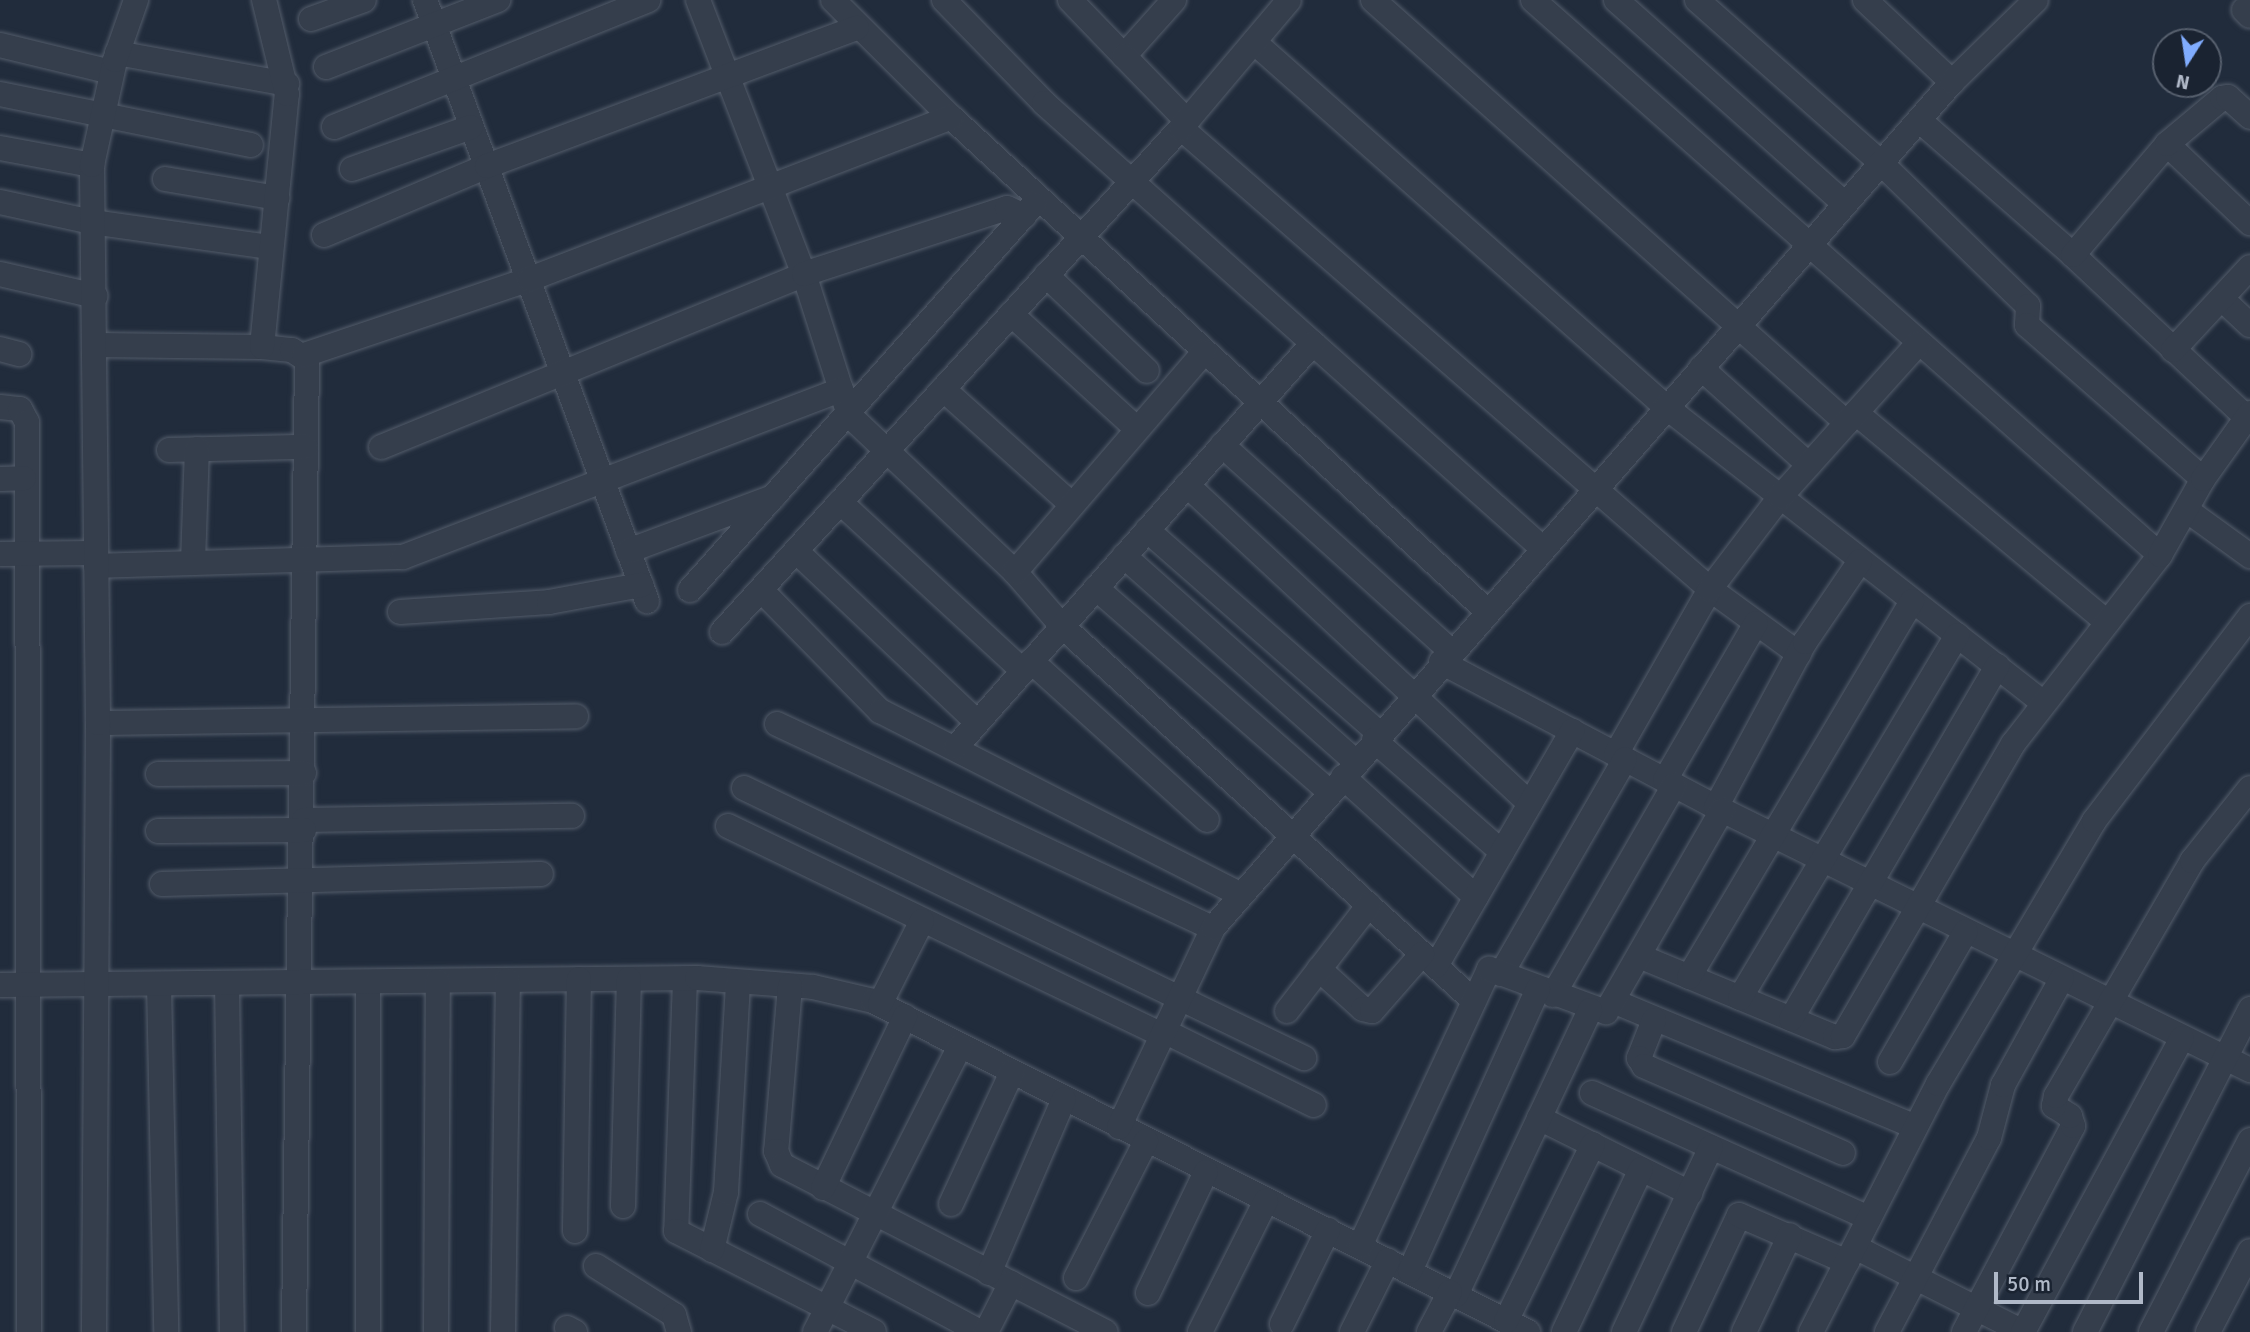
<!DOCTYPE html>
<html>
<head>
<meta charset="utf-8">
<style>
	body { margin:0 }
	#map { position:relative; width:2250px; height:1332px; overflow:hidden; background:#212c3c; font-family:Signika,sans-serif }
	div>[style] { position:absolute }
	.roads { filter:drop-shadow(0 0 2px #535c6a) drop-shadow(0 0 2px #535c6a) }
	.minor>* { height:24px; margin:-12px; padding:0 12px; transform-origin:12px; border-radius:12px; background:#353e4c }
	span { translate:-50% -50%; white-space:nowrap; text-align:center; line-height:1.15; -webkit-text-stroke:5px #1a2331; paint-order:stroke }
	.north { position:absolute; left:2152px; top:28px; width:70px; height:70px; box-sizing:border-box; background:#1a2331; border:2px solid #565f6d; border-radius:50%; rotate:192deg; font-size:19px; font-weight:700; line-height:28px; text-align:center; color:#b0b9c8 }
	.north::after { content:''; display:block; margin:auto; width:24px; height:32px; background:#80acfe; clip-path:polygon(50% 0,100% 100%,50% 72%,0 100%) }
	.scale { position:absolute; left:1994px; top:1272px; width:149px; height:32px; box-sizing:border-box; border:4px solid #b0b9c8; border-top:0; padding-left:9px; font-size:21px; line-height:24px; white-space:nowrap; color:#b0b9c8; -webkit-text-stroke:5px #1a2331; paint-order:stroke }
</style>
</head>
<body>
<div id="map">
	<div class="roads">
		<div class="minor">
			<i style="left:425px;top:0;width:641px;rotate:69.73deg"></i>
			<i style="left:698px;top:0;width:294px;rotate:68.9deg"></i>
			<i style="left:804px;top:274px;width:148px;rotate:72.3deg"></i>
			<i style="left:849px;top:415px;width:228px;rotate:43.4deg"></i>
			<i style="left:1015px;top:572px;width:72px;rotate:49deg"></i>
			<i style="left:1062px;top:626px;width:557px;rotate:42.31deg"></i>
			<i style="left:833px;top:0;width:166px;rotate:44.8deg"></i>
			<i style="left:951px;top:117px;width:729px;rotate:42.66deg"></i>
			<i style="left:944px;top:0;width:144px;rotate:45.8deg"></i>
			<i style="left:1044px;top:103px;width:668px;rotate:41.78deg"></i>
			<i style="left:1070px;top:0;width:78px;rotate:46deg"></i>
			<i style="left:1174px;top:0;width:75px;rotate:131.8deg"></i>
			<i style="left:1124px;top:56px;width:91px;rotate:45.9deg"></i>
			<i style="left:1373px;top:0;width:635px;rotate:41.75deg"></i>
			<i style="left:1533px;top:0;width:837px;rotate:41.51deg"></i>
			<i style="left:1616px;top:0;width:307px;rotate:41.7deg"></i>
			<i style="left:1697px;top:0;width:246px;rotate:41.5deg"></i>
			<i style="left:1881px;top:163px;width:205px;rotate:44.2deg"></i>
			<i style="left:2028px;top:306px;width:19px;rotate:93deg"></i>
			<i style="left:2027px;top:325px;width:234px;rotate:41.2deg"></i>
			<i style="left:1865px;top:0;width:120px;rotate:43.3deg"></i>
			<i style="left:2244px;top:10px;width:8px;rotate:45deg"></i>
			<i style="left:311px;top:19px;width:56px;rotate:-19.7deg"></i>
			<i style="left:1254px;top:42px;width:550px;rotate:41.54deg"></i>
			<i style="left:1666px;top:407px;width:480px;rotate:38.1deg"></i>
			<i style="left:0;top:45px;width:115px;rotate:13.6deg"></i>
			<i style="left:117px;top:53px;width:173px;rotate:10.3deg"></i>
			<i style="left:326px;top:67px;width:185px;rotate:-21.3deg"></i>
			<i style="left:0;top:94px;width:256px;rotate:11.5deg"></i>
			<i style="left:1919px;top:120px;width:205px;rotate:41.2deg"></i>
			<i style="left:2073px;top:255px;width:237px;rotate:43.1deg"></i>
			<i style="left:334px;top:127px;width:339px;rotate:-22deg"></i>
			<i style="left:1181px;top:128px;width:702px;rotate:41.07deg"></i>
			<i style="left:1710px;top:589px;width:110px;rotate:36.1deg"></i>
			<i style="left:2167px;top:144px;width:115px;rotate:43.6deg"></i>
			<i style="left:0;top:148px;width:94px;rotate:10.5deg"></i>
			<i style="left:352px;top:169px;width:126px;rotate:-19.4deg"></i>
			<i style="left:165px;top:179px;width:114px;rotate:9.6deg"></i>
			<i style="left:0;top:202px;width:94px;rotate:12.3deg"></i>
			<i style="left:92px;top:222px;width:180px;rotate:8deg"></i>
			<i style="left:324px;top:235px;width:177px;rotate:-22.9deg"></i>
			<i style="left:487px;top:166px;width:395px;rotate:-20.5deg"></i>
			<i style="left:2073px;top:255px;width:145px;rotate:-49.7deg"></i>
			<i style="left:2167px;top:144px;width:72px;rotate:-39.9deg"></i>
			<i style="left:2222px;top:98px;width:6px;rotate:-9deg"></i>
			<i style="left:2228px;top:97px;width:30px;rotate:42deg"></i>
			<i style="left:0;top:274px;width:98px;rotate:13deg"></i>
			<i style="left:1046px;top:275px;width:139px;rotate:43.5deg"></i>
			<i style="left:2222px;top:299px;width:38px;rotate:43deg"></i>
			<i style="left:1011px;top:314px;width:169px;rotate:42.4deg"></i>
			<i style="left:95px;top:345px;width:167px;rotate:0.7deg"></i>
			<i style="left:262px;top:347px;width:30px;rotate:6deg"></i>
			<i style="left:292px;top:350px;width:18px;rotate:34deg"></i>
			<i style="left:307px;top:360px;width:972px;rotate:90.77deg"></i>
			<i style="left:262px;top:347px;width:254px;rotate:-84.4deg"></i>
			<i style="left:287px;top:94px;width:97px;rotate:-103.7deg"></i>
			<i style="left:0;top:349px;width:20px;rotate:15deg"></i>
			<i style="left:2173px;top:350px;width:113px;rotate:-47.1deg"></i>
			<i style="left:304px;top:355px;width:238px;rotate:-18.6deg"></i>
			<i style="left:530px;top:279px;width:451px;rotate:-21deg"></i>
			<i style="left:1701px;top:368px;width:145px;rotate:41.9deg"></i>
			<i style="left:943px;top:389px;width:171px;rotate:41.9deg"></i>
			<i style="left:0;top:407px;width:20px;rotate:6deg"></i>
			<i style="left:20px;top:409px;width:15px;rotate:62deg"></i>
			<i style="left:27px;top:422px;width:910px;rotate:89.87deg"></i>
			<i style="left:1856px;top:413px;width:327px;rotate:39.8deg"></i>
			<i style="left:1222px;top:445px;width:308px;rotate:42deg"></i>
			<i style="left:381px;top:447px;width:457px;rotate:-22.2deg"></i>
			<i style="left:804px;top:274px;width:213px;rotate:-18deg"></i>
			<i style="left:1007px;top:208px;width:19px;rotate:25deg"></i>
			<i style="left:169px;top:450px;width:137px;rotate:-1.3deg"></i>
			<i style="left:0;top:479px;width:24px;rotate:-2deg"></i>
			<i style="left:1187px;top:485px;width:468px;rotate:42.9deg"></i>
			<i style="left:840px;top:502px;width:249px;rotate:42.7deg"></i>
			<i style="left:2188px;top:511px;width:77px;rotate:36deg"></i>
			<i style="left:1147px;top:530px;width:310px;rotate:41.2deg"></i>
			<i style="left:628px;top:551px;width:155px;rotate:-20.4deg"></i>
			<i style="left:796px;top:551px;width:249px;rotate:43.4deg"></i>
			<i style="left:0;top:554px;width:96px;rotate:-0.6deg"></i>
			<i style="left:1124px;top:556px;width:310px;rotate:41.6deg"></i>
			<i style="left:193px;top:562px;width:113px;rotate:-88deg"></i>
			<i style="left:96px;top:566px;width:307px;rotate:-1.7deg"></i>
			<i style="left:403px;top:557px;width:469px;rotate:-20.9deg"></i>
			<i style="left:1015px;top:572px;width:290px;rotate:-49.3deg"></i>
			<i style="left:1096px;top:588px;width:310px;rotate:41.1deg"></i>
			<i style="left:690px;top:590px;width:517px;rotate:-48.29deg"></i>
			<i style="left:761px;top:590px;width:170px;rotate:45.5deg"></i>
			<i style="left:880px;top:711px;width:405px;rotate:27deg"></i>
			<i style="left:400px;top:612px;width:149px;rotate:-3.8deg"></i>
			<i style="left:549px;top:602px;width:94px;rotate:-10.5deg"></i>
			<i style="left:722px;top:632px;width:682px;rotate:-47.68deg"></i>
			<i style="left:1181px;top:128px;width:167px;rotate:-49.8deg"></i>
			<i style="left:1031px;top:661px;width:237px;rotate:42.1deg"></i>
			<i style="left:1441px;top:662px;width:318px;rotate:27.8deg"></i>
			<i style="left:1722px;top:810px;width:589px;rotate:26.22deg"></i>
			<i style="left:98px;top:723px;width:478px;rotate:-0.8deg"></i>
			<i style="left:777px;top:724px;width:481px;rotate:25.1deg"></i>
			<i style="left:1374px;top:740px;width:170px;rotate:41.2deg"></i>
			<i style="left:956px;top:747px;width:539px;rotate:-48.53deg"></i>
			<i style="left:1616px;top:754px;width:190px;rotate:-60.3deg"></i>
			<i style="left:1710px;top:589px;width:116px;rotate:-52.7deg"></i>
			<i style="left:1780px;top:497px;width:206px;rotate:-48deg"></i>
			<i style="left:158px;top:774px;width:146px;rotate:-0.4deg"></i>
			<i style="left:1343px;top:777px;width:179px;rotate:42.1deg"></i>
			<i style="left:1665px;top:780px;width:181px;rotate:-59.9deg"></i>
			<i style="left:744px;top:788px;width:622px;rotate:25.74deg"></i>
			<i style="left:1716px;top:807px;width:187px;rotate:-61.7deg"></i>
			<i style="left:1805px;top:642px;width:98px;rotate:-55.8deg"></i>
			<i style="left:304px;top:820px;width:268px;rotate:-0.9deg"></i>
			<i style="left:728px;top:826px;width:482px;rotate:25.7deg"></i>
			<i style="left:158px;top:831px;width:146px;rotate:-0.4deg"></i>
			<i style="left:162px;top:884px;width:379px;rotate:-1.5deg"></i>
			<i style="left:1639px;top:956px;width:212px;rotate:22.5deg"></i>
			<i style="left:1835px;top:1037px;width:8px;rotate:-7deg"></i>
			<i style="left:1843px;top:1036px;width:338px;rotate:-59.8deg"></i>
			<i style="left:2013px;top:744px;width:239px;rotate:-52.1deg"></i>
			<i style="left:2160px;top:555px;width:87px;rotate:-60.5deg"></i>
			<i style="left:2203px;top:479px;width:81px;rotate:-54.5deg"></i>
			<i style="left:1436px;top:966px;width:272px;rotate:-59.9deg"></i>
			<i style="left:1319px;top:969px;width:59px;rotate:42.3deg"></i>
			<i style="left:1363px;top:1009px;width:9px;rotate:13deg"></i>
			<i style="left:1372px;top:1011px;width:76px;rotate:-48.7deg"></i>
			<i style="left:1501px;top:974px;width:248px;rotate:-60deg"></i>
			<i style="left:1689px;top:977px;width:437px;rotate:-59.3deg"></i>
			<i style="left:685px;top:979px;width:252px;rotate:92deg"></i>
			<i style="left:676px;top:1231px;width:222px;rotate:27deg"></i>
			<i style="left:368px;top:982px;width:350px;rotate:90deg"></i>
			<i style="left:227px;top:983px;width:349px;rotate:89.2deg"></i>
			<i style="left:159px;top:984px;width:348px;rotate:88.8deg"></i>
			<i style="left:0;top:985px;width:697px;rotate:-0.58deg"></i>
			<i style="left:697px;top:978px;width:116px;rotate:4.4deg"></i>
			<i style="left:813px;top:987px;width:62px;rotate:13.1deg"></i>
			<i style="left:873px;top:1001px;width:734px;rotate:26.81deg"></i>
			<i style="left:790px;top:986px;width:166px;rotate:94.8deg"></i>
			<i style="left:776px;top:1151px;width:15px;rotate:67deg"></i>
			<i style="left:782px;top:1165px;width:364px;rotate:27.3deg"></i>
			<i style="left:1553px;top:995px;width:242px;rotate:-60deg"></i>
			<i style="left:1740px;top:998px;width:423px;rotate:-59.1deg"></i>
			<i style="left:1613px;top:1001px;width:327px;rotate:22.6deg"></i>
			<i style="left:880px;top:1004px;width:93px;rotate:-63.2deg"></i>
			<i style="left:1287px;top:1011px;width:134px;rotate:-52.3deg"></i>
			<i style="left:1791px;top:1019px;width:409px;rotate:-59.7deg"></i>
			<i style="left:1654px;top:1020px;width:41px;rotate:111.5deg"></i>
			<i style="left:1639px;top:1058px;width:9px;rotate:58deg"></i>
			<i style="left:1644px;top:1066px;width:217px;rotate:23.6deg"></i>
			<i style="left:1164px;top:1031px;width:167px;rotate:26.3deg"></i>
			<i style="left:1890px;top:1062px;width:151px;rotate:-59.9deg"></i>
			<i style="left:1592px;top:1093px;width:304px;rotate:24.3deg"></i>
			<i style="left:1539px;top:1118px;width:169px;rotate:26.4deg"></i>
			<i style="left:1119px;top:1127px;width:220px;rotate:-64.7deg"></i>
			<i style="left:1213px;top:928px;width:1123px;rotate:-48.86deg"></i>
			<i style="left:1952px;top:82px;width:117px;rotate:-44.3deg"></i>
			<i style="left:823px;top:1188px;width:190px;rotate:-64.4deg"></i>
			<i style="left:951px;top:1204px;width:145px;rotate:-65.2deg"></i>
			<i style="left:623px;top:1206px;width:227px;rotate:-88.5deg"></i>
			<i style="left:760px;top:1214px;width:250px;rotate:28.2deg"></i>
			<i style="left:575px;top:1231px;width:252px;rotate:-89.1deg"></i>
			<i style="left:1360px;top:1246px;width:306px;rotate:-65deg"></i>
			<i style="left:1489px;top:969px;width:125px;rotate:20.2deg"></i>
			<i style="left:1606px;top:1012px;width:233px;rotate:-60.1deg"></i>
			<i style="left:1855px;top:1247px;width:188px;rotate:26.8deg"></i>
			<i style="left:712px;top:1250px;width:60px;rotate:-76.4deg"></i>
			<i style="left:726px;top:1192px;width:210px;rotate:-86.7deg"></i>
			<i style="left:596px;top:1266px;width:92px;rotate:32.1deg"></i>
			<i style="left:674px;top:1315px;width:18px;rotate:74deg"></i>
			<i style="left:1410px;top:1271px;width:310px;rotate:-65.6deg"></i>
			<i style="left:989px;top:1273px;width:189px;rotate:-66.7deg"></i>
			<i style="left:1076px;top:1278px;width:154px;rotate:-62.9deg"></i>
			<i style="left:1148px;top:1293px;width:134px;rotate:-64.4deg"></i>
			<i style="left:1456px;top:1295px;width:315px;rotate:-64.8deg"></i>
			<i style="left:1506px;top:1321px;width:197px;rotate:-63.8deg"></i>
			<i style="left:1282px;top:1324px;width:105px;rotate:-63.9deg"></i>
			<i style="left:567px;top:1328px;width:9px;rotate:27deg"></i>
			<i style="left:94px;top:1332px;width:609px;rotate:-89.62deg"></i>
			<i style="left:98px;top:723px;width:558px;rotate:-90.62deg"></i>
			<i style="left:92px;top:165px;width:107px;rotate:-77.6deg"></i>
			<i style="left:115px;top:60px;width:64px;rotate:-70.7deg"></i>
			<i style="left:436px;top:1332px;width:351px;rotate:-89.7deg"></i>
			<i style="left:503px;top:1332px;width:352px;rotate:-89.2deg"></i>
			<i style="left:815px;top:1332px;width:321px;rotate:-63.1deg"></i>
			<i style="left:986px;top:1332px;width:55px;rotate:-63deg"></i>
			<i style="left:1200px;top:1332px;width:147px;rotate:-63.3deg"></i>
			<i style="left:1352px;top:1332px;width:80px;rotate:-63.4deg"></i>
			<i style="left:1429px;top:1332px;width:45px;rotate:-62.3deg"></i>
			<i style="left:1564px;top:1332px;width:180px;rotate:-64.7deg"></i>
			<i style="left:1624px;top:1332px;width:204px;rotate:-64.8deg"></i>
			<i style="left:1684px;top:1332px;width:129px;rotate:-64.8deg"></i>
			<i style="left:1739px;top:1215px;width:118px;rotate:23.5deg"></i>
			<i style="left:1744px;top:1332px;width:107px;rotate:-64.6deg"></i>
			<i style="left:1811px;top:1332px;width:279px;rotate:-62.9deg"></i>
			<i style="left:1938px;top:1084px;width:306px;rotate:-59.3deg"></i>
			<i style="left:2094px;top:821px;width:258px;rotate:-52.7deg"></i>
			<i style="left:1887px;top:1332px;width:219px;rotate:-62.3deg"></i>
			<i style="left:1989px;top:1138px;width:55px;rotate:-75.2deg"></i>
			<i style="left:2003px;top:1085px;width:122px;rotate:-61.1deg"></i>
			<i style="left:1964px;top:1332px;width:233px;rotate:-62.1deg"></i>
			<i style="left:2073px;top:1126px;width:10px;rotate:-107deg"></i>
			<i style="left:2070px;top:1116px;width:19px;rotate:-148deg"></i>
			<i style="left:2054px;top:1106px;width:10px;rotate:-79deg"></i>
			<i style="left:2056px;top:1096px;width:272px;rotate:-59.9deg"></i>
			<i style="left:2192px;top:861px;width:93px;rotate:-51.5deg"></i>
			<i style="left:2023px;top:1332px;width:334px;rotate:-61.6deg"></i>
			<i style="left:2085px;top:1332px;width:363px;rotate:-62.9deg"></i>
			<i style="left:2151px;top:1332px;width:216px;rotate:-62.7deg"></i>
			<i style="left:2208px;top:1332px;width:91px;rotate:-62.6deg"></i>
		</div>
	</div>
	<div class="north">N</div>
	<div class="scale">50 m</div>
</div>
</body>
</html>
